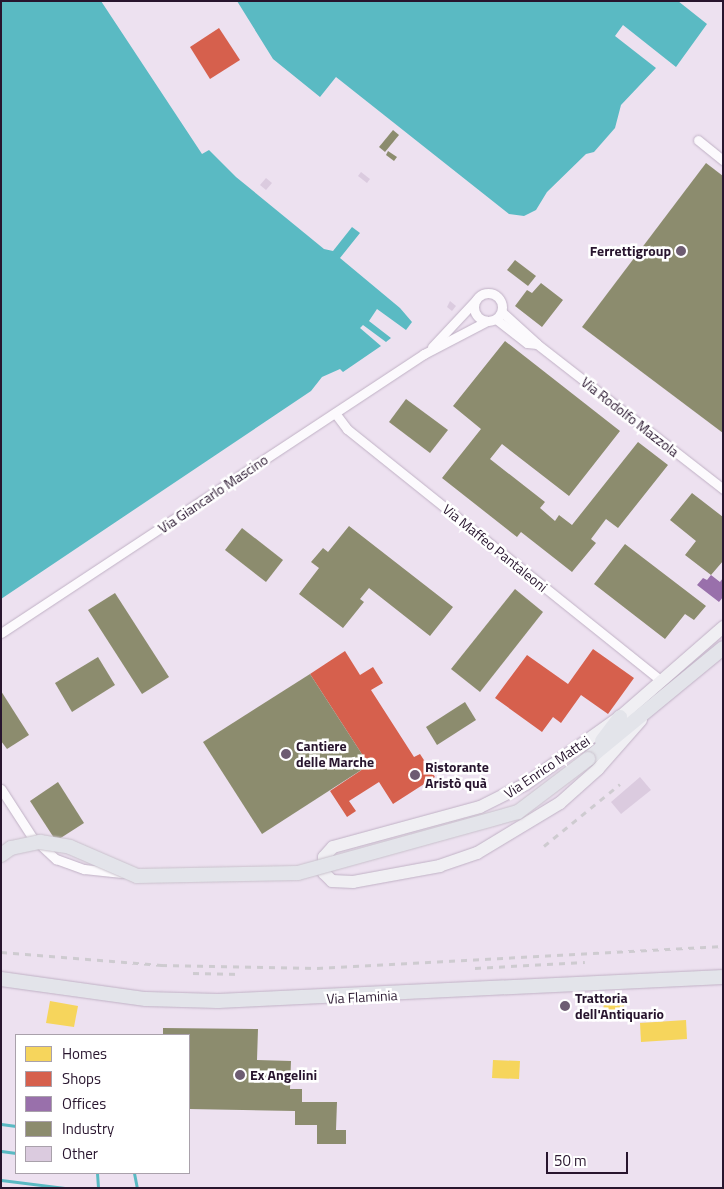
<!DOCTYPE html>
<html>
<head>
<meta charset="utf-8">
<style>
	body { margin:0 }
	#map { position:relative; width:724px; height:1189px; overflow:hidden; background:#ede1f0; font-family:"Titillium Web",sans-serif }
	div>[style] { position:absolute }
	.water>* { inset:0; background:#5abac3 }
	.homes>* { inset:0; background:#f6d55c }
	.shops>* { inset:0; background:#d6604d }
	.offices>* { inset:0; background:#9970ab }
	.industry>* { inset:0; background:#8c8c6e }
	.stream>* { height:3px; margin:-1.5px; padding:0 1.5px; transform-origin:1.5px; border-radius:1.5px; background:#5abac3 }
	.building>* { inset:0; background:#dbcbdf }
	.roads { filter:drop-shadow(0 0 1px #c0b1c5) drop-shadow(0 0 1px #c0b1c5) }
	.street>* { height:9px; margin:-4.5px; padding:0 4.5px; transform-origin:4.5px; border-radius:4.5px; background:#fcfafd }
	.street>.ring { margin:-4.5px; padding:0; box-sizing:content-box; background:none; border:9px solid #fcfafd; border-radius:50% }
	.secondary>* { height:12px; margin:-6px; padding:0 6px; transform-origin:6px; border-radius:6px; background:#f0eff3 }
	.primary>* { height:14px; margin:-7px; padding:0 7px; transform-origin:7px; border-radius:7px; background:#e3e4ea }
	.rail>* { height:3px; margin-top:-1.5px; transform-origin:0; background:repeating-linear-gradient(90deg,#cecbd0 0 6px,transparent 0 12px) }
	.bridges { filter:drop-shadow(0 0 1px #c9c1cc) drop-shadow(0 0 1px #c9c1cc) }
	.primary-bridge>* { height:14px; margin:-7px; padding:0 7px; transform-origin:7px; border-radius:7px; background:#e3e4ea }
	.dots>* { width:14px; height:14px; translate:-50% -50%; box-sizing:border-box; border:2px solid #fff; border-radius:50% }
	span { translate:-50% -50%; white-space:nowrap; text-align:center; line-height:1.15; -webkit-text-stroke:5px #fff; paint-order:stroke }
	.poi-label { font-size:14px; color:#28152e; font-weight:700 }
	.right { translate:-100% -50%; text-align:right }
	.left { translate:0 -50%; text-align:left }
	.street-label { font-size:14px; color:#28152e }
	.frame { position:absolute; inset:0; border:2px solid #28152e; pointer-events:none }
	.legend { position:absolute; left:15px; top:1034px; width:175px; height:140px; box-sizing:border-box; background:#fff; border:1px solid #a9a1ab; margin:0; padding:6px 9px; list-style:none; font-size:15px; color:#28152e }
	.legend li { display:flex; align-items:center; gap:10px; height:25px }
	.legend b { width:25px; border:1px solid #a9a1ab }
	.scale { position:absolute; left:546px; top:1152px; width:82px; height:22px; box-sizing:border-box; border:2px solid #28152e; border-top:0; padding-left:6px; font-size:15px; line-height:18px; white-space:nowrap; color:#28152e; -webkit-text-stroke:4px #fff; paint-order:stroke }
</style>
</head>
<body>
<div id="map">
	<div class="water">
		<i style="clip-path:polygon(1px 1px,101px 1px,202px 154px,209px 150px,236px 177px,324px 249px,333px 251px,352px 227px,360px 233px,340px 258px,400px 308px,412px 322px,406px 330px,377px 309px,369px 321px,391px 338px,386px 342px,363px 325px,360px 328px,381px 346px,343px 372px,340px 369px,322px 377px,311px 391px,1px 599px)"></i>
		<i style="clip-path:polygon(237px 1px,678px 1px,707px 24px,676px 67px,623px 25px,615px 36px,656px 68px,621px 105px,615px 128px,594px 152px,586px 154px,547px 192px,536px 210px,524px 216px,509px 214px,336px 77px,320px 97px,273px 59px)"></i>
	</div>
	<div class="homes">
		<i style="clip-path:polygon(624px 998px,624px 1011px,604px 1012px,603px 999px)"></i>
		<i style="clip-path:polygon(50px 1001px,78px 1006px,74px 1027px,46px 1023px)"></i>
		<i style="clip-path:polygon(686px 1020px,687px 1039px,641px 1042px,640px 1023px)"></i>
		<i style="clip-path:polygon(493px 1060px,520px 1061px,519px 1079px,492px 1078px)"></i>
	</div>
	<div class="shops">
		<i style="clip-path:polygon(219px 28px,240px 60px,210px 79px,190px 47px)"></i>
		<i style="clip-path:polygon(593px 649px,634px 678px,608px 714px,581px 695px,561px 723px,553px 717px,542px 732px,495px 698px,527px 655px,568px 684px)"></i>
		<i style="clip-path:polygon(345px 651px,360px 675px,373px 667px,383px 683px,371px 690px,414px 757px,420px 754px,435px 777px,393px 804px,379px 782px,349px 801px,356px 811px,347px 817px,330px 791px,369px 765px,310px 674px)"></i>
	</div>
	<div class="offices">
		<i style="clip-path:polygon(711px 575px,720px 582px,723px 578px,723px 597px,719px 602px,697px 585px,703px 578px,707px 580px)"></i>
	</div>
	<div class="industry">
		<i style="clip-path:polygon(393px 130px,399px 135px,385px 152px,379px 147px)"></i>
		<i style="clip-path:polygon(388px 151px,397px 157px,394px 161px,386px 155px)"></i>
		<i style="clip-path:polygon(706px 163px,723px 176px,723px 433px,582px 327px)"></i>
		<i style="clip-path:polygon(515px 260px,536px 276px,528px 286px,507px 270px)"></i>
		<i style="clip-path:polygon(541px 283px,563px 300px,542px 327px,515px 306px,527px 290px,532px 293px)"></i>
		<i style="clip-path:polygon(505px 341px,620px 431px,569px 496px,502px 444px,490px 459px,545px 502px,540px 508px,555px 521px,559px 515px,572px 525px,638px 442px,668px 465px,618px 528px,606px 519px,591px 539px,596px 543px,572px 572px,521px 532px,517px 537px,442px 478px,481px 429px,453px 406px)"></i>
		<i style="clip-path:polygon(406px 399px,448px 430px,430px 453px,389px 422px)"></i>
		<i style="clip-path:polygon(692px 493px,723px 517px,723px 561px,711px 575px,685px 555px,696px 541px,670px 520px)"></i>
		<i style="clip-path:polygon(349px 526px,453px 607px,430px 636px,369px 588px,360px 599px,364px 602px,343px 628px,299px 594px,319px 568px,311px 562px,323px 548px,328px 552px)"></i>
		<i style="clip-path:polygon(242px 528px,283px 560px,266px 582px,225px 550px)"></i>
		<i style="clip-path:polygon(625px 544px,706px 606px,694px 620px,685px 614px,665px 639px,594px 584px)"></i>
		<i style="clip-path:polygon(515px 589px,543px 612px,480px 692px,451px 669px)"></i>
		<i style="clip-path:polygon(115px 593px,169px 677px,142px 694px,88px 610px)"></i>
		<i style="clip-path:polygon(98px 657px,115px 685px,72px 712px,55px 683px)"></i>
		<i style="clip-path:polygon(310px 674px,369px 765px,262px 834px,203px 742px)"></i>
		<i style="clip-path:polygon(1px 691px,29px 735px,7px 749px,1px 741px)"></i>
		<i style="clip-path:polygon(465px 702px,476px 720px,437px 745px,426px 727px)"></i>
		<i style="clip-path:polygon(58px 782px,84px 823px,56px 841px,30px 801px)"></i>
		<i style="clip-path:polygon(163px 1028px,258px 1029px,257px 1060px,291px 1061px,290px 1089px,302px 1089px,302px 1102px,337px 1102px,336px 1130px,346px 1130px,346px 1144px,317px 1144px,317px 1125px,295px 1125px,295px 1111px,189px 1109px,189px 1035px,163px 1035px)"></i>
	</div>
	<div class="stream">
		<i style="left:1px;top:1124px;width:15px;rotate:8deg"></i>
		<i style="left:1px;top:1151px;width:15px;rotate:8deg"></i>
		<i style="left:97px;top:1173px;width:15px;rotate:86deg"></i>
		<i style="left:134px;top:1173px;width:15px;rotate:79deg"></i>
		<i style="left:1px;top:1180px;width:64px;rotate:7.1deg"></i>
	</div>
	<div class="building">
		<i style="clip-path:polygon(361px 172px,370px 179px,367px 183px,358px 176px)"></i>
		<i style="clip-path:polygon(266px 178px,272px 183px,266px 190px,260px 185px)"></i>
		<i style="clip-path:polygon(450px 301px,456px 306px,452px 311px,447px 307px)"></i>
		<i style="clip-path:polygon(640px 777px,651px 790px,621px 814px,611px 802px)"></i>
	</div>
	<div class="roads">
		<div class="street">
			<i style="left:698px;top:140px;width:32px;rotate:39deg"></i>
			<i class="ring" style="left:474px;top:293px;width:19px;height:19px"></i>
			<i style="left:502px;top:312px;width:47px;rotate:42.4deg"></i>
			<i style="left:537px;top:344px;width:236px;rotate:37.9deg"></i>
			<i style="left:496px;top:319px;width:39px;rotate:38deg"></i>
			<i style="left:527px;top:343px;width:10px;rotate:6deg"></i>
			<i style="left:432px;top:347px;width:63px;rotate:-46.9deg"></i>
			<i style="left:335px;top:413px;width:20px;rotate:53deg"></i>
			<i style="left:347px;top:429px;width:401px;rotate:38.7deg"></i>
			<i style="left:1px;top:633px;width:507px;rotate:-33.41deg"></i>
			<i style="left:424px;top:354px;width:71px;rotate:-27.6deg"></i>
			<i style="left:1px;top:789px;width:57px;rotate:57.1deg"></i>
			<i style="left:32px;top:837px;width:33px;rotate:43deg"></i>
			<i style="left:56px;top:859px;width:30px;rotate:20deg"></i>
			<i style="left:84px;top:869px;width:38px;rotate:6deg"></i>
		</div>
		<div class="secondary">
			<i style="left:641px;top:720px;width:65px;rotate:131.3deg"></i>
			<i style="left:598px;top:769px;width:51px;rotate:138.2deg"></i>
			<i style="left:560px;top:803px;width:97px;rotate:148.9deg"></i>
			<i style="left:477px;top:853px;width:39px;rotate:161deg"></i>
			<i style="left:440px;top:866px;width:88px;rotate:169.6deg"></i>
			<i style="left:353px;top:882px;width:21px;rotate:-177deg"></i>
			<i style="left:332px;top:881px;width:11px;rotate:-135deg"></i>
			<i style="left:324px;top:873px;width:16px;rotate:-90deg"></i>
			<i style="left:324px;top:857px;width:13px;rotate:-48deg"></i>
			<i style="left:333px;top:847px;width:152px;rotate:-15.2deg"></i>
			<i style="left:480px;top:807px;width:51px;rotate:-26.6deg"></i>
			<i style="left:526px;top:784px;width:115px;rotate:-35.5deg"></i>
			<i style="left:620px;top:717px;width:137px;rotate:-41.1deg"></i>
		</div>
		<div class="primary">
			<i style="left:602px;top:741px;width:30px;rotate:-53deg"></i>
			<i style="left:588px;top:759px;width:175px;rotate:-39.4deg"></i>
			<i style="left:1px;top:979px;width:146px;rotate:7.9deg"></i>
			<i style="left:146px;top:999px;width:72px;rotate:1.6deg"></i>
			<i style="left:218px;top:1001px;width:506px;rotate:-2.72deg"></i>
		</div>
	</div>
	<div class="rail">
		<i style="left:544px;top:846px;width:98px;rotate:-39.2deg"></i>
		<i style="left:1px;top:952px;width:161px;rotate:4.6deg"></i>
		<i style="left:161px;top:965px;width:156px;rotate:1.1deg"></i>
		<i style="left:317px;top:968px;width:407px;rotate:-3.1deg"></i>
		<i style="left:475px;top:968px;width:110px;rotate:-3.1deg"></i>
		<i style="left:193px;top:973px;width:48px;rotate:1.2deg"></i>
	</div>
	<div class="bridges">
		<div class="primary-bridge">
			<i style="left:1px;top:855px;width:12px;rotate:-35deg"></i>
			<i style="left:11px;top:848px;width:30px;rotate:-12deg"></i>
			<i style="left:40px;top:842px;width:30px;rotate:9deg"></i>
			<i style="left:70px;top:847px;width:73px;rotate:23.4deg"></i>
			<i style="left:137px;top:876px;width:161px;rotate:-1.1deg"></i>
			<i style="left:298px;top:873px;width:228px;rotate:-15.5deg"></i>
			<i style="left:518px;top:812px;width:88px;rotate:-37.1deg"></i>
		</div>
	</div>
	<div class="dots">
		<i style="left:681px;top:251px;background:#6d5c72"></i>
		<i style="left:286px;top:754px;background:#6d5c72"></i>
		<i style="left:415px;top:775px;background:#6d5c72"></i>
		<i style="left:565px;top:1006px;background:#6d5c72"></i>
		<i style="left:240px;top:1075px;background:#6d5c72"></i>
	</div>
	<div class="poi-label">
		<span class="right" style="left:671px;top:251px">Ferrettigroup</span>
		<span class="left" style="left:296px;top:754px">Cantiere<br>delle Marche</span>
		<span class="left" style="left:425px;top:775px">Ristorante<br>Aristò quà</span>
		<span class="left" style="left:575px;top:1006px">Trattoria<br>dell'Antiquario</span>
		<span class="left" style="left:250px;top:1075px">Ex Angelini</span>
	</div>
	<div class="street-label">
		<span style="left:630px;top:417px;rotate:38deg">Via Rodolfo Mazzola</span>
		<span style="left:213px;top:494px;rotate:-34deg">Via Giancarlo Mascino</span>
		<span style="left:495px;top:548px;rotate:39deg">Via Maffeo Pantaleoni</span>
		<span style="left:547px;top:767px;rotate:-34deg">Via Enrico Mattei</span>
		<span style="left:362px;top:997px;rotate:-3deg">Via Flaminia</span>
	</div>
	<div class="frame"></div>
	<ul class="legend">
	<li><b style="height:14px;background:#f6d55c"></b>Homes</li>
	<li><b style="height:14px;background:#d6604d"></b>Shops</li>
	<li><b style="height:14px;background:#9970ab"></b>Offices</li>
	<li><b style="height:14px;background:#8c8c6e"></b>Industry</li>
	<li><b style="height:14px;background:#dbcbdf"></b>Other</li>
	</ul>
	<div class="scale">50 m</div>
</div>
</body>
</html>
